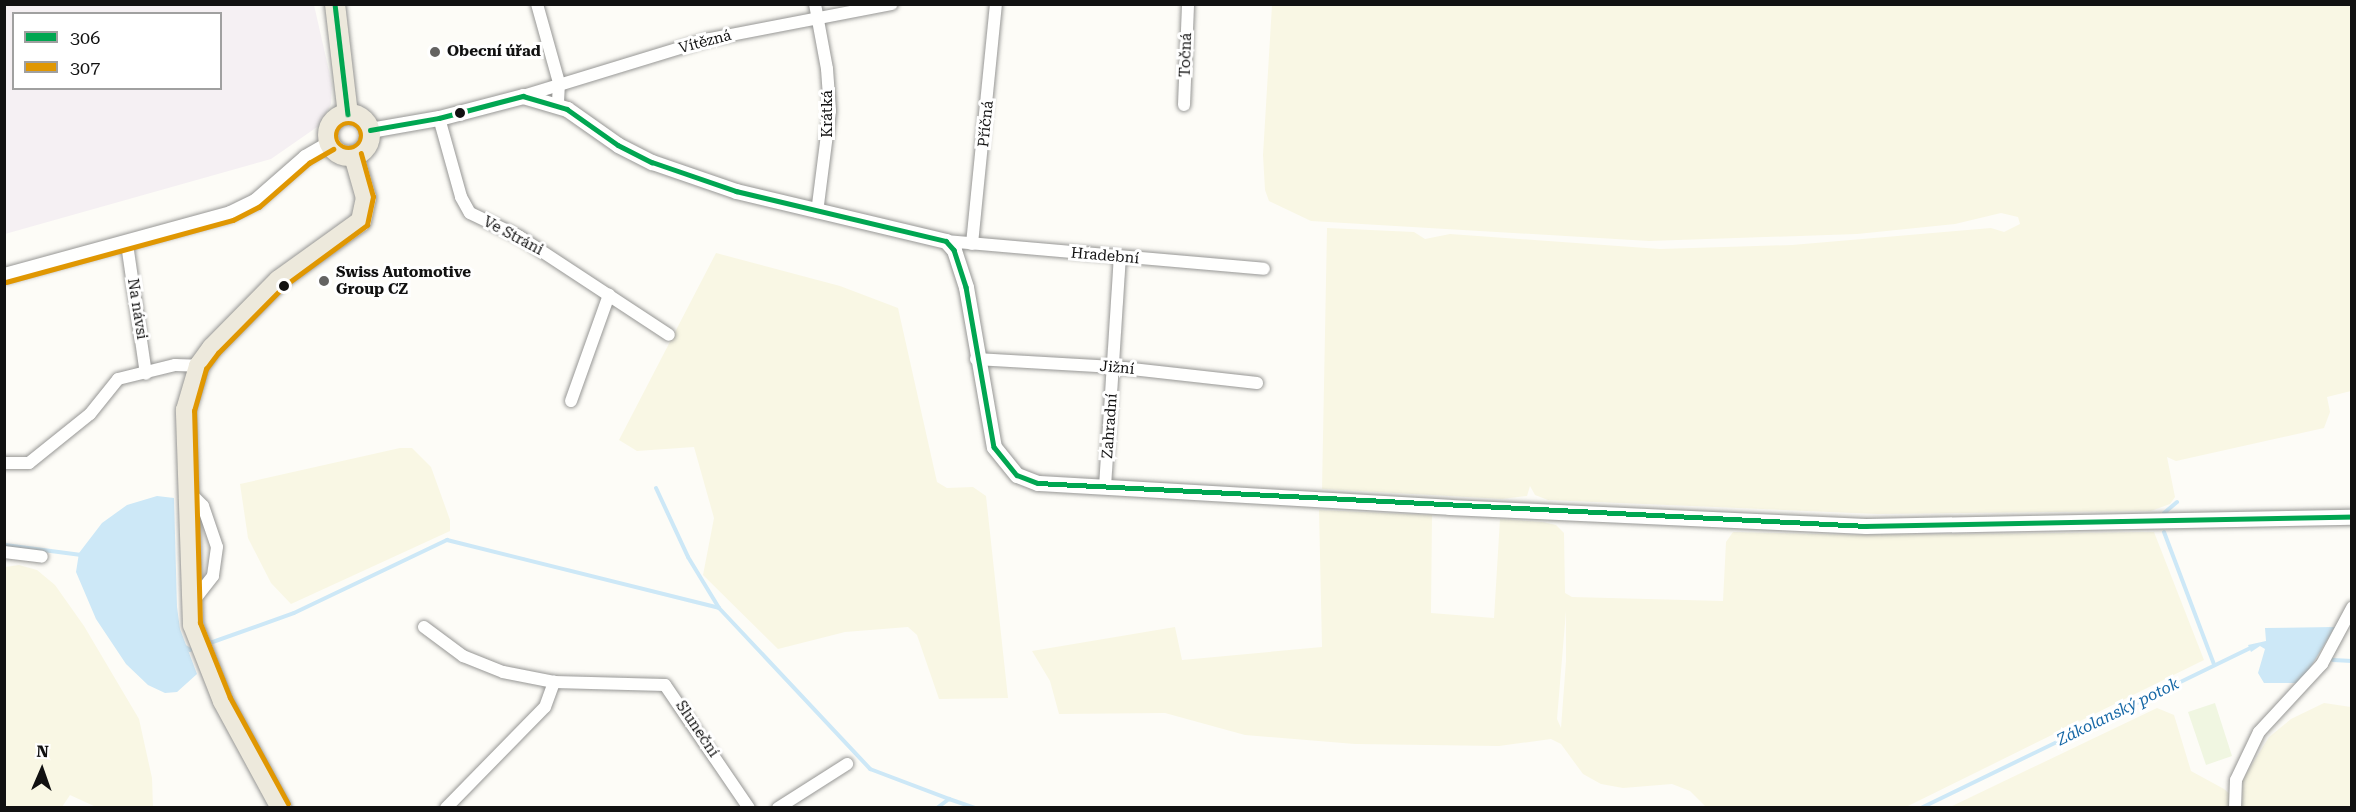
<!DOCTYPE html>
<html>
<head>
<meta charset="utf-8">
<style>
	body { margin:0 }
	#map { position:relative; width:2356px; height:812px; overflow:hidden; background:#fdfcf7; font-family:"Roboto Serif",serif }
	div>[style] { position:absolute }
	.industrial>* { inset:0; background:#f5f0f3 }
	.farmland>* { inset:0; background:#f9f7e4 }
	.pitch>* { inset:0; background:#f0f6e1 }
	.water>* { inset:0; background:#cde8f7 }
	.stream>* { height:4px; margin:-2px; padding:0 2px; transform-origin:2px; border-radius:2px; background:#cde8f7 }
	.roads { filter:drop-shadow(0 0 2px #979795) drop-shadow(0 0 2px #979795) }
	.minor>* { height:12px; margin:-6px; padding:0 6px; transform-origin:6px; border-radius:6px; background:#fffffe }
	.tertiary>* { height:15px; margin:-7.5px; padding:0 7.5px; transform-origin:7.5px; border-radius:7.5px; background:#fffffe }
	.primary>* { height:20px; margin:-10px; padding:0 10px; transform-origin:10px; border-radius:10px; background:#ede9dc }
	.primary>.ring { margin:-10px; padding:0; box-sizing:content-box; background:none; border:20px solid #ede9dc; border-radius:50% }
	.bus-1>* { height:4.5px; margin:-2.25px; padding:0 2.25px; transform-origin:2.25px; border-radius:2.25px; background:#00a651 }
	.bus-2>* { height:4.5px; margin:-2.25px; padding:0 2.25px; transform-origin:2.25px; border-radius:2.25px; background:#e09702 }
	.bus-2>.ring { margin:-2.25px; padding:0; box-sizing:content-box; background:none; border:4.5px solid #e09702; border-radius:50% }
	.dots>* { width:16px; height:16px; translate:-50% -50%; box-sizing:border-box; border:3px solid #fff; border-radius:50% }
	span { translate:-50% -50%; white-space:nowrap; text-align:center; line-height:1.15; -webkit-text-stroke:6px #fff; paint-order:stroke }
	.street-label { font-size:15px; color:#111 }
	.poi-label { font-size:15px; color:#111; font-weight:700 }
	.left { translate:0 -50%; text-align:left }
	.water-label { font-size:16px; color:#1768a6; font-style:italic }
	.frame { position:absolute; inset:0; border:6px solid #111; pointer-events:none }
	.legend { position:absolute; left:12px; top:12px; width:210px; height:78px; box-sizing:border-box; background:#fff; border:2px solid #a0a0a0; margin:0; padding:8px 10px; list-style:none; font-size:18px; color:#111 }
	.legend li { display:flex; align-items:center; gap:12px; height:30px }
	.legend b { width:30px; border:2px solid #a0a0a0 }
	.north { position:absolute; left:12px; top:740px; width:60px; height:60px; -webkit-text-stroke:4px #fff; paint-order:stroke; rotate:2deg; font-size:16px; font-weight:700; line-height:24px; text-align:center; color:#111 }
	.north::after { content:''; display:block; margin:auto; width:21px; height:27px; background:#111; clip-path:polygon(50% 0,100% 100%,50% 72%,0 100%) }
</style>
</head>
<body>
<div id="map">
	<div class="industrial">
		<i style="clip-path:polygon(evenodd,5px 4px,314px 5px,332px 84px,331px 104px,320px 125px,271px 159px,5px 234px,5px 4px,14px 14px,220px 14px,220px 88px,14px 88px,14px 14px)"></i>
	</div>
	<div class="farmland">
		<i style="clip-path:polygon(1272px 5px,2351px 5px,2351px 391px,2327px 397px,2330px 412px,2324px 428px,2176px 461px,2167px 457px,2175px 497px,2170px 504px,2151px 511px,1877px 514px,1548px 500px,1535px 495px,1530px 486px,1527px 496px,1502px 499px,1322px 489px,1327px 228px,1414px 232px,1425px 239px,1450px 234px,1660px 249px,1792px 245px,1991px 228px,2004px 232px,2020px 224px,2018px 217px,2001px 213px,1955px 224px,1857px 234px,1649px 241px,1311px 221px,1269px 201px,1265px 190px,1263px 155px)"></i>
		<i style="clip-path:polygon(716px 253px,840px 286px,898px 308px,937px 482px,947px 488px,973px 487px,986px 496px,1008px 698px,939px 699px,917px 635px,908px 627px,845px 632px,778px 649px,703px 575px,714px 518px,694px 447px,637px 451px,619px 440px)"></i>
		<i style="clip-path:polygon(400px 448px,412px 448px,431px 467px,450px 520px,450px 531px,291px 604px,271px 583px,248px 538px,240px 484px)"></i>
		<i style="clip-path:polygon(evenodd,1319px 510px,1432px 515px,1431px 613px,1494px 618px,1500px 519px,1543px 522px,1556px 525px,1564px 533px,1565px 593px,1572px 597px,1723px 601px,1726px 542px,1733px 532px,1859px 535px,2154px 532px,2204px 660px,1906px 807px,1706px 807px,1690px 791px,1672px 784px,1623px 788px,1601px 784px,1583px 774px,1561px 744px,1551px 739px,1499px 746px,1355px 744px,1245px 735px,1165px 713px,1059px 714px,1050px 681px,1032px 651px,1175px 627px,1182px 660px,1322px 647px,1319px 510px,1566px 611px,1566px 661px,1561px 728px,1557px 719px,1566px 611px)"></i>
		<i style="clip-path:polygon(19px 565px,37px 570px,55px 585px,84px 626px,139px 719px,152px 778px,153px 807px,96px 807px,70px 795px,62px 807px,5px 807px,5px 567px)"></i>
		<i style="clip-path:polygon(2324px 703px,2351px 707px,2351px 807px,1948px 808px,2157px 708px,2174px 715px,2191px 771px,2224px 789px,2242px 805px,2243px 779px,2269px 737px,2291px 719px)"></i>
	</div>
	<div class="pitch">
		<i style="clip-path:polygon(2215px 703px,2232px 756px,2206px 765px,2188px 712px)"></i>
	</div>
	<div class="water">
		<i style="clip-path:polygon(157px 496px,174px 498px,177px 607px,180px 629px,197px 674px,177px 692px,165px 693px,148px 685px,126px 664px,96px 619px,76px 572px,79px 553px,102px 523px,127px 505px)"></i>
		<i style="clip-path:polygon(2335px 627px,2301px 683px,2264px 683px,2258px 673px,2265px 649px,2260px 646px,2251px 652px,2248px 645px,2266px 641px,2265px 628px)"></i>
	</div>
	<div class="stream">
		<i style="left:656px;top:488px;width:76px;rotate:65.1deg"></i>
		<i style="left:688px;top:557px;width:60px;rotate:58.7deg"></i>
		<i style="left:2164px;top:513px;width:17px;rotate:-40deg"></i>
		<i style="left:2164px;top:532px;width:141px;rotate:69.3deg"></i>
		<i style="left:5px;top:545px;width:77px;rotate:7.5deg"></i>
		<i style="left:207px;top:644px;width:92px;rotate:-19.6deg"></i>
		<i style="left:294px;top:613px;width:170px;rotate:-25.5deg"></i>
		<i style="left:447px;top:540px;width:280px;rotate:14deg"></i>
		<i style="left:719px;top:608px;width:221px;rotate:46.8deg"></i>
		<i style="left:870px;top:769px;width:85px;rotate:20.8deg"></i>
		<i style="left:182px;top:645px;width:9px;rotate:32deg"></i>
		<i style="left:190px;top:650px;width:8px;rotate:-23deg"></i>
		<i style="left:2333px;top:660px;width:19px;rotate:3deg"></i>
		<i style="left:937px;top:808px;width:15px;rotate:-37deg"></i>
		<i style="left:949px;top:799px;width:28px;rotate:19deg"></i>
		<i style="left:1921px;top:808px;width:369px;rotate:-25.9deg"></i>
	</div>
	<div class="roads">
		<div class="minor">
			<i style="left:537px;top:4px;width:82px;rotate:74.4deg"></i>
			<i style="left:559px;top:83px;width:22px;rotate:93deg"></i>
			<i style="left:815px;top:4px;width:66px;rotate:79.5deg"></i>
			<i style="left:827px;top:69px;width:42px;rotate:85.9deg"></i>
			<i style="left:830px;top:111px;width:102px;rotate:97.3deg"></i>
			<i style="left:523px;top:96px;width:195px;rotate:-17deg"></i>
			<i style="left:710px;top:39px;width:185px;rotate:-10.9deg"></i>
			<i style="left:1184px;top:105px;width:101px;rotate:-87.7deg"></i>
			<i style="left:439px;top:118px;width:82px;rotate:74.4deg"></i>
			<i style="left:461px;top:197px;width:18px;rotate:61deg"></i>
			<i style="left:470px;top:213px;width:55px;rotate:25.6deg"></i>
			<i style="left:520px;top:237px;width:178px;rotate:33.3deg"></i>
			<i style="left:946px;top:241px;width:319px;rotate:5deg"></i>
			<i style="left:127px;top:244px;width:131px;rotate:81.7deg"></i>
			<i style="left:972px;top:244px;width:241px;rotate:-84.3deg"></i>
			<i style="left:976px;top:359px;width:138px;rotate:3.3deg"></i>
			<i style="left:1114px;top:367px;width:144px;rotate:6.4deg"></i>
			<i style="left:571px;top:401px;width:113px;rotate:-70.3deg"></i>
			<i style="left:4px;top:463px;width:25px"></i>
			<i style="left:29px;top:463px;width:78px;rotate:-38.8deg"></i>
			<i style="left:90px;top:414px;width:45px;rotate:-51.3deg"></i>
			<i style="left:118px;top:379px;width:59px;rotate:-13.8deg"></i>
			<i style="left:175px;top:365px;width:24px;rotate:2deg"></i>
			<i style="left:1105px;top:487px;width:230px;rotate:-86.3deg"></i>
			<i style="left:188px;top:491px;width:21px;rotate:45deg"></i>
			<i style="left:203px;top:506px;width:43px;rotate:71.1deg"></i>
			<i style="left:217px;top:547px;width:29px;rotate:98deg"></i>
			<i style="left:213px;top:576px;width:34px;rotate:128deg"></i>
			<i style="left:4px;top:552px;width:38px;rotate:7deg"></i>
			<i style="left:424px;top:627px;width:49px;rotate:36.6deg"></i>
			<i style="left:463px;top:656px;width:43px;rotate:21.8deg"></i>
			<i style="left:503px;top:672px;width:52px;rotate:11.1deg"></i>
			<i style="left:554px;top:682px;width:111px;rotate:1.5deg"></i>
			<i style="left:665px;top:685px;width:149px;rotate:55.7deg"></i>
			<i style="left:446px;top:808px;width:141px;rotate:-45.6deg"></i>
			<i style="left:545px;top:707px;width:27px;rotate:-70deg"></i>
			<i style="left:778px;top:808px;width:82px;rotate:-32.5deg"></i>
			<i style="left:2235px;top:808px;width:28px;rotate:-88deg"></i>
			<i style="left:2236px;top:780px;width:53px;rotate:-64.4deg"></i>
			<i style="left:2259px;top:732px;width:93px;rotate:-47.2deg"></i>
			<i style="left:2322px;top:664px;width:64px;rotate:-61.8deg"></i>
		</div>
		<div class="tertiary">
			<i style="left:370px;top:130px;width:70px;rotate:-9.9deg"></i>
			<i style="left:439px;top:118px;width:87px;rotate:-14.7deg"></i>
			<i style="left:523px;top:96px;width:46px;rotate:16.5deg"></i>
			<i style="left:567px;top:109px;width:62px;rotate:35.2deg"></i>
			<i style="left:618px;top:145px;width:38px;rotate:27deg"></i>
			<i style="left:652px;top:162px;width:89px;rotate:19deg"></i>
			<i style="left:736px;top:191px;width:216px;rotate:13.4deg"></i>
			<i style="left:946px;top:241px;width:12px;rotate:48deg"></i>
			<i style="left:954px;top:250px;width:39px;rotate:72deg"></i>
			<i style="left:966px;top:287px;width:162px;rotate:80.1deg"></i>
			<i style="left:994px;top:447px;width:36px;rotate:51deg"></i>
			<i style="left:1017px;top:475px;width:22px;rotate:21deg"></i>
			<i style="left:1038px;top:483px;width:412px;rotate:3.3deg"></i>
			<i style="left:1449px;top:507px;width:417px;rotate:2.6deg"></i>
			<i style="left:1866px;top:526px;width:486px;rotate:-1.1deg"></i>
			<i style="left:4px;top:275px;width:234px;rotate:-15.3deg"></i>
			<i style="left:230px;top:213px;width:28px;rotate:-26deg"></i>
			<i style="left:255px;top:201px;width:67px;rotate:-41.3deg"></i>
			<i style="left:305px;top:157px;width:28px;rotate:-30deg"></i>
		</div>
		<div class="primary">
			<i style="left:335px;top:4px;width:111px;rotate:83.3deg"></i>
			<i class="ring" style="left:328px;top:114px;width:22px;height:22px"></i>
			<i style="left:281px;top:808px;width:122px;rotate:-118.5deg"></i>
			<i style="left:223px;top:701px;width:82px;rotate:-111.5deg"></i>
			<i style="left:193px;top:625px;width:215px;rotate:-91.9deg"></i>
			<i style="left:186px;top:410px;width:46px;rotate:-73.5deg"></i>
			<i style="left:199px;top:366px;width:22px;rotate:-54deg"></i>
			<i style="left:212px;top:348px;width:95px;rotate:-45.4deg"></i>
			<i style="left:279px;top:280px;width:101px;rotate:-35.7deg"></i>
			<i style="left:361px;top:221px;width:24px;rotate:-78deg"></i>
			<i style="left:366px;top:198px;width:44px;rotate:-105.9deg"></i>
		</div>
	</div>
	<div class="bus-1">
		<i style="left:335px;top:4px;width:111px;rotate:83.3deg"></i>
		<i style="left:370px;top:130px;width:70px;rotate:-9.9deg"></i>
		<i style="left:439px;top:118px;width:87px;rotate:-14.7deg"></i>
		<i style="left:523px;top:96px;width:46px;rotate:16.5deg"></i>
		<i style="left:567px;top:109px;width:62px;rotate:35.2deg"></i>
		<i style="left:618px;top:145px;width:38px;rotate:27deg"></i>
		<i style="left:652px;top:162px;width:89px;rotate:19deg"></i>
		<i style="left:736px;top:191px;width:216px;rotate:13.4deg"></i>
		<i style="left:946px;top:241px;width:12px;rotate:48deg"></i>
		<i style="left:954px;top:250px;width:39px;rotate:72deg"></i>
		<i style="left:966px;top:287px;width:162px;rotate:80.1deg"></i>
		<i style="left:994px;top:447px;width:36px;rotate:51deg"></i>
		<i style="left:1017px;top:475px;width:22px;rotate:21deg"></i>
		<i style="left:1038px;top:483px;width:829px;rotate:2.97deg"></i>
		<i style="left:1866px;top:526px;width:486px;rotate:-1.1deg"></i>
	</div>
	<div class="bus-2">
		<i class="ring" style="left:336px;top:123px;width:21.5px;height:21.5px"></i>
		<i style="left:6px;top:282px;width:235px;rotate:-15.3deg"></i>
		<i style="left:233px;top:220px;width:29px;rotate:-27deg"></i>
		<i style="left:259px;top:207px;width:67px;rotate:-41.3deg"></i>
		<i style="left:309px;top:163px;width:28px;rotate:-30deg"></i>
		<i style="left:288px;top:804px;width:121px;rotate:-118.7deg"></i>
		<i style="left:230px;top:698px;width:81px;rotate:-111.8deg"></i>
		<i style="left:200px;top:623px;width:212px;rotate:-91.6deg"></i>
		<i style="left:194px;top:411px;width:44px;rotate:-74.1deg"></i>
		<i style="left:206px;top:369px;width:20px;rotate:-53deg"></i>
		<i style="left:218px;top:353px;width:94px;rotate:-45.4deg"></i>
		<i style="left:284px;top:286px;width:103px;rotate:-36.3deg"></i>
		<i style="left:367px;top:225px;width:29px;rotate:-78deg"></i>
		<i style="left:373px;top:197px;width:45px;rotate:-105.6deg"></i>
	</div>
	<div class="dots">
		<i style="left:435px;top:52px;background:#646362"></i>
		<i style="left:460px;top:113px;background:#111"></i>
		<i style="left:324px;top:281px;background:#646362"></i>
		<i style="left:284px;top:286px;background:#111"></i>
	</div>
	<div class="street-label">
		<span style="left:705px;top:42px;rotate:-15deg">Vítězná</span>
		<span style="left:1186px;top:55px;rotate:-88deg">Točná</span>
		<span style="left:828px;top:114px;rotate:-90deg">Krátká</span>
		<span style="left:986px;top:124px;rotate:-84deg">Příčná</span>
		<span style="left:513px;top:236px;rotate:28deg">Ve Stráni</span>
		<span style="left:1105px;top:256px;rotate:5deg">Hradební</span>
		<span style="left:137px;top:309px;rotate:81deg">Na návsi</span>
		<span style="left:1117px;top:368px;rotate:5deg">Jižní</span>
		<span style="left:1110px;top:426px;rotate:-86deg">Zahradní</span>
		<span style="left:697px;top:729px;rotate:56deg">Sluneční</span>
	</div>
	<div class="poi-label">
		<span class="left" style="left:447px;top:52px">Obecní úřad</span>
		<span class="left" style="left:336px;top:281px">Swiss Automotive<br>Group CZ</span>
	</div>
	<div class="water-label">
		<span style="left:2118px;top:712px;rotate:-26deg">Zákolanský potok</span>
	</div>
	<div class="frame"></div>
	<ul class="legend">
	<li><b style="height:8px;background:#00a651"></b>306</li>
	<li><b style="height:8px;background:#e09702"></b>307</li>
	</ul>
	<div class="north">N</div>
</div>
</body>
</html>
